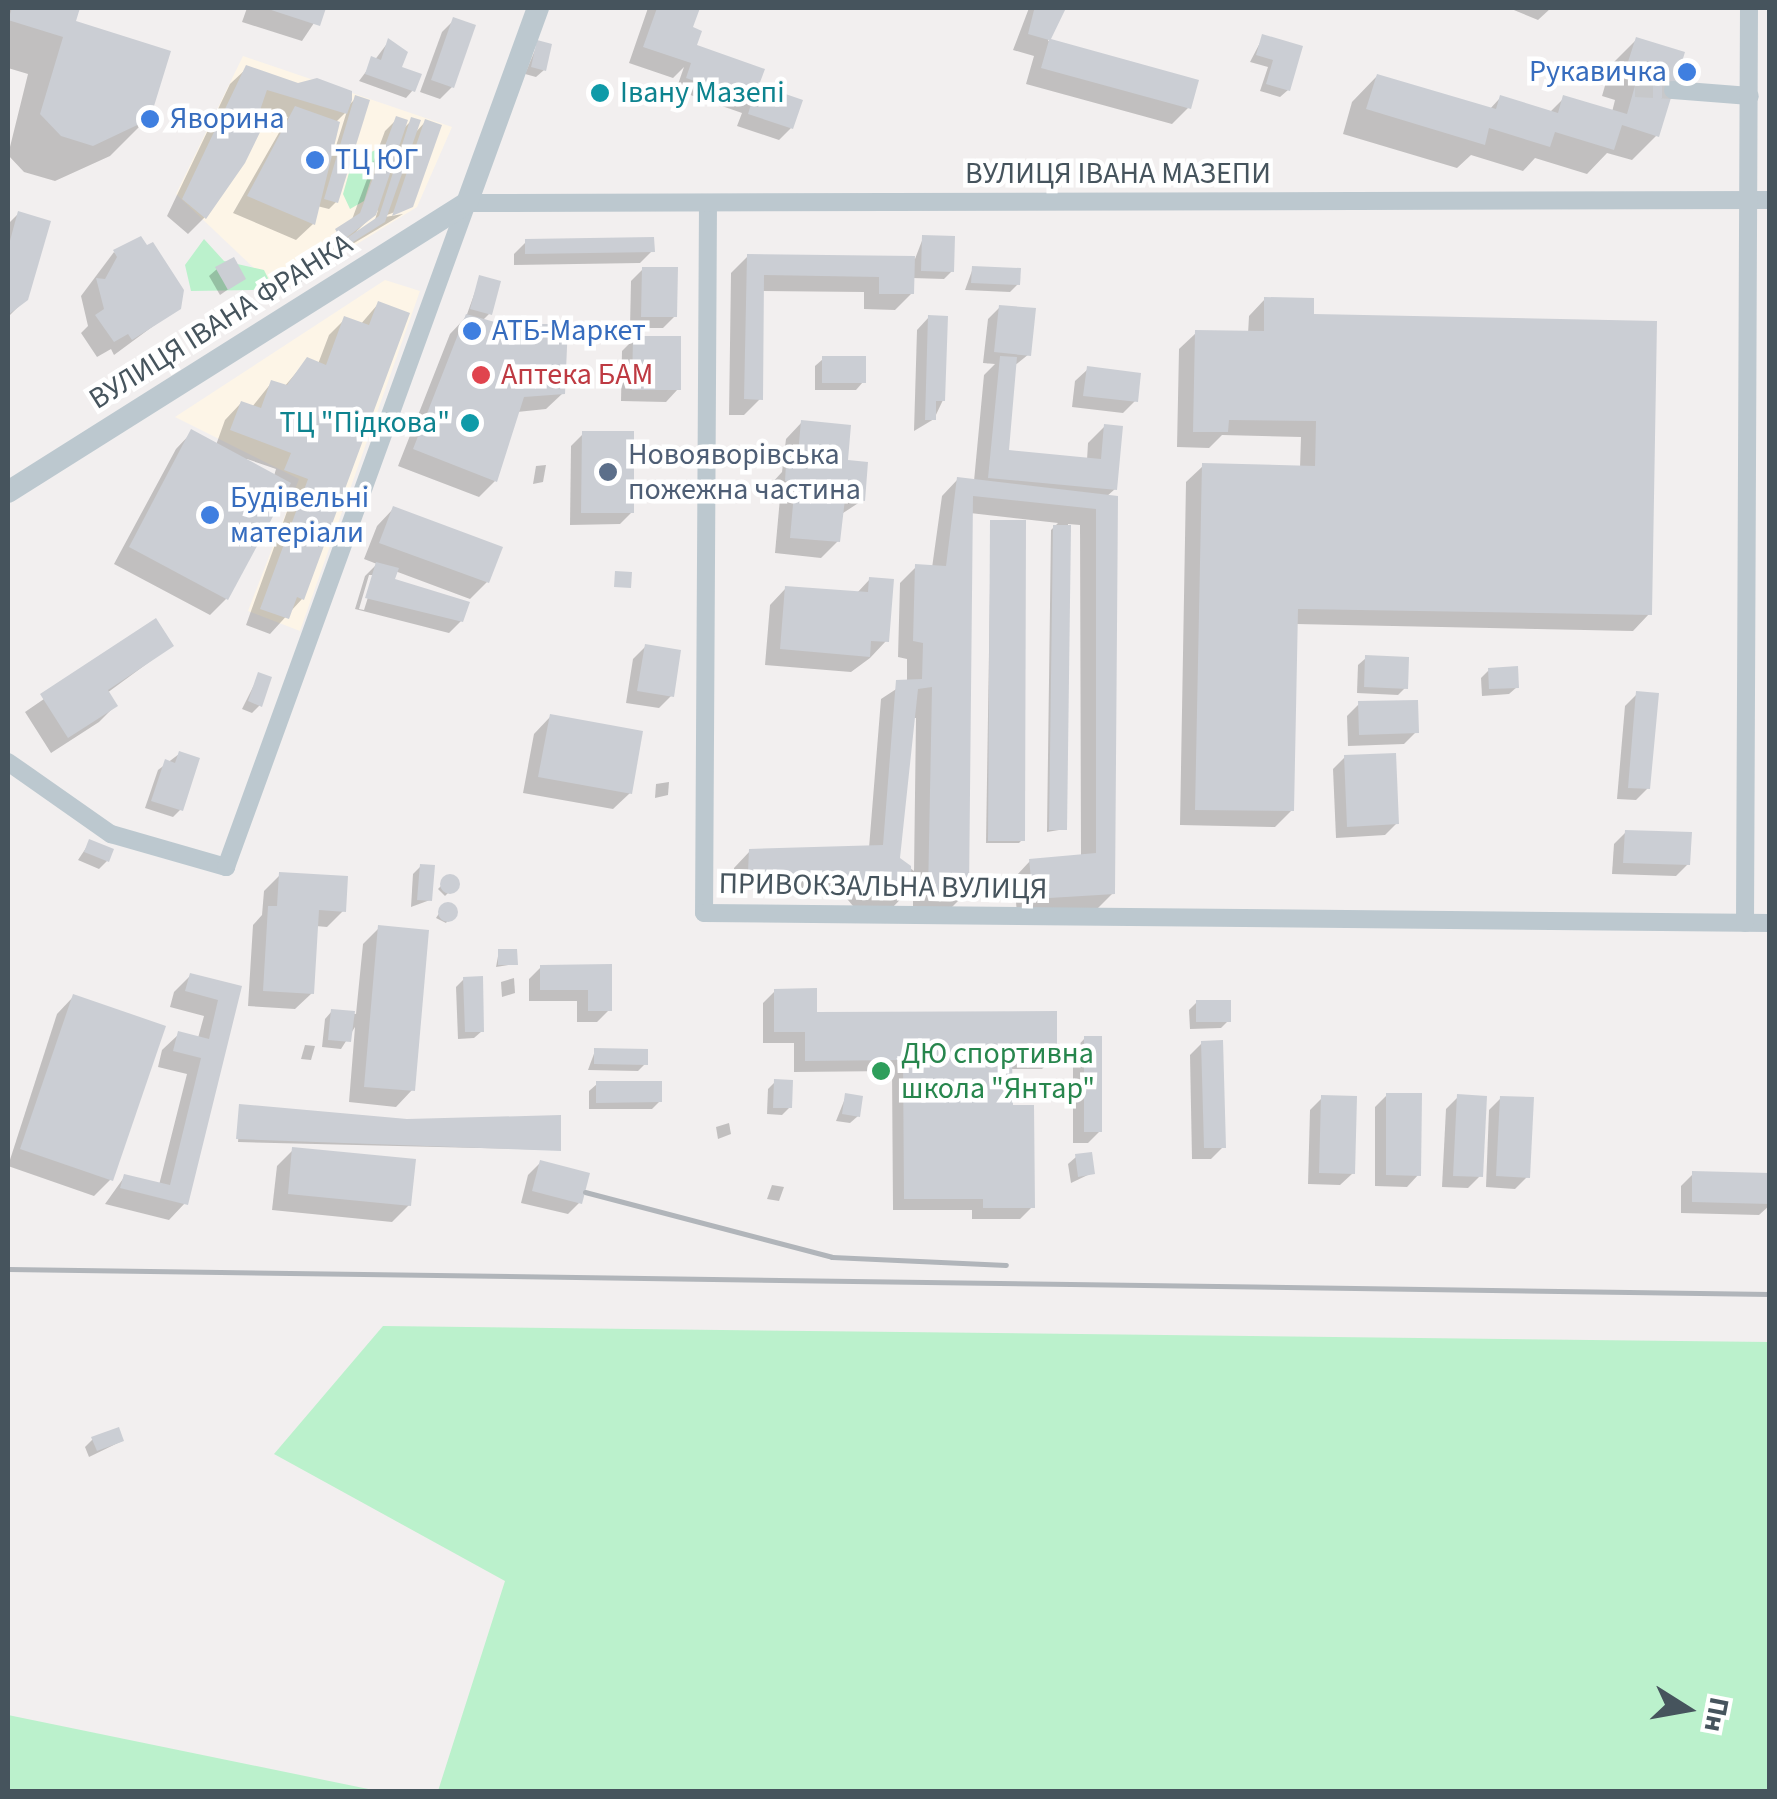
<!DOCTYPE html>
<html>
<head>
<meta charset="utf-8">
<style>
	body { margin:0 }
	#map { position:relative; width:1777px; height:1799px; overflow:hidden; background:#f2efef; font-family:"Source Sans 3",sans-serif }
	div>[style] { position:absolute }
	.commercial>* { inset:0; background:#fdf5e7 }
	.green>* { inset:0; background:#bbf1cc }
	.shadow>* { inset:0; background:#0003 }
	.building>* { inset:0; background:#cbced4 }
	.round { border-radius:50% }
	.minor-tunnel>* { height:18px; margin-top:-9px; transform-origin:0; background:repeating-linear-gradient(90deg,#c7c8ca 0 18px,transparent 0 27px) }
	.minor>* { height:18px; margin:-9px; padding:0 9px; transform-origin:9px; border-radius:9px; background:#bcc8cf }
	.tertiary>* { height:22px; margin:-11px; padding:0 11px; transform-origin:11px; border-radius:11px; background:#bcc8cf }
	.rail>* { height:5px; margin:-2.5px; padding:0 2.5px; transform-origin:2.5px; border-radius:2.5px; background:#b1b5ba }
	.dots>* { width:28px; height:28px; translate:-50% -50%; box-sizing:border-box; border:5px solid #fff; border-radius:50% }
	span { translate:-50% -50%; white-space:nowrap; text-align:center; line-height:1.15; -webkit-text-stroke:9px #fff; paint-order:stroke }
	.shop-label { font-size:30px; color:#366cbe }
	.right { translate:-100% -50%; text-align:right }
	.left { translate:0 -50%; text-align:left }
	.culture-label { font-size:30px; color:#0d838f }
	.street-label { font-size:30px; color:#46545d }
	.health-label { font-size:30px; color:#be3a42 }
	.service-label { font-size:30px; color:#4e5e75 }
	.leisure-label { font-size:30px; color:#27864d }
	.frame { position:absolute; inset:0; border:10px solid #46545d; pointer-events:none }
	.north { position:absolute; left:1637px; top:1659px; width:100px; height:100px; -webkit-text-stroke:8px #fff; paint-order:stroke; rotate:101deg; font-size:28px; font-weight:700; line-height:40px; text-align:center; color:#46545d }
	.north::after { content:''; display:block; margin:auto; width:35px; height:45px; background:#46545d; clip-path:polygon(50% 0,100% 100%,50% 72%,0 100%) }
</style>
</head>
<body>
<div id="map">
	<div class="commercial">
		<i style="clip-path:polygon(243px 56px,452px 127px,417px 207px,279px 292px,176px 194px)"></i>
		<i style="clip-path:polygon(385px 280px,420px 291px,300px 631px,248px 611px,299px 479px,175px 417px)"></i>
	</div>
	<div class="green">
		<i style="clip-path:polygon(381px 147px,364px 201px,350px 209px,343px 194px,352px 162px)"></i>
		<i style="clip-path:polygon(204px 239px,224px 261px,264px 270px,270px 282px,253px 290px,191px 291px,185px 265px)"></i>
		<i style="clip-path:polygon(383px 1326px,1769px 1342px,1769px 1791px,438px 1791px,505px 1581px,274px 1454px)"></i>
		<i style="clip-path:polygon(8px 1715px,378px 1791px,8px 1791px)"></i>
	</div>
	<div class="shadow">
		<i style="clip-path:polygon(8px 8px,78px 8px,73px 23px,148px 118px,110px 156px,55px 181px,24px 172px,8px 155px,28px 74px,8px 68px)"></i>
		<i style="clip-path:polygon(247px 8px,324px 8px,302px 41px,242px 22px)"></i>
		<i style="clip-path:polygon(648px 8px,697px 8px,690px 29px,694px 47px,756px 87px,791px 128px,779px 140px,737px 126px,742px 113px,676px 90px,684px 67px,673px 78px,629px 63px)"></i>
		<i style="clip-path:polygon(1029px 8px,1061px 8px,1048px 41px,1196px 81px,1189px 107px,1172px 124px,1026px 84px,1034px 56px,1013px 50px)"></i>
		<i style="clip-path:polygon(1509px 8px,1551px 8px,1538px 20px)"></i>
		<i style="clip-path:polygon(454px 20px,452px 87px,440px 99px,420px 92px,442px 32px)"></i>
		<i style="clip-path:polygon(1263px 37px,1288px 90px,1280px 97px,1260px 91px,1268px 67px,1250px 62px)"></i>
		<i style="clip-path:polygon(1636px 40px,1657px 135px,1632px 160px,1607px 153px,1587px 174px,1535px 158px,1523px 171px,1471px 155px,1457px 168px,1343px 134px,1352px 102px,1377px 76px,1489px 110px,1500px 98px,1549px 113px,1564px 98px,1612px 112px,1615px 100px,1602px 96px,1611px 65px)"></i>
		<i style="clip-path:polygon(389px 41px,405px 52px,399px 69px,413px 90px,406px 98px,359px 81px)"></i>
		<i style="clip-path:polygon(538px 43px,544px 70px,536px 77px,525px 74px)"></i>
		<i style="clip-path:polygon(evenodd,247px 68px,346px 108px,356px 98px,336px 202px,329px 209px,317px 206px,313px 224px,296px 240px,233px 213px,288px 117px,258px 108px,243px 162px,204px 218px,188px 234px,167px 216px,230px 84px,247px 68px,347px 111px,336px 146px,332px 145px,335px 123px,347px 111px)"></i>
		<i style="clip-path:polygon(evenodd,397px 119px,402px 130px,412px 120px,414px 134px,425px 122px,411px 206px,379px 218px,403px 214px,334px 255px,295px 287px,290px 280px,330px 252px,324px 243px,351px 222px,385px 131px,397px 119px,378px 210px,374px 223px,356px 232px,378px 210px)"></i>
		<i style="clip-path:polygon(19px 213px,26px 299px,8px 317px,8px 224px)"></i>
		<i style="clip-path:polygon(923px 238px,952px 271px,944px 279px,912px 278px,912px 293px,895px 310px,864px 309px,864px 292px,762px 291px,760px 399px,744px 415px,729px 415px,731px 273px,748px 256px,915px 259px)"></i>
		<i style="clip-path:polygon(526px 242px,652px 251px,640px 263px,514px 265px,514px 254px)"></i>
		<i style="clip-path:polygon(114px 252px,179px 307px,114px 355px,111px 349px,97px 357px,81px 333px,88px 326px,81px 296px)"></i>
		<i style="clip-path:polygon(973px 268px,1018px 284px,1010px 292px,965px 290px)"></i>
		<i style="clip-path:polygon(217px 269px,243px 279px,220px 295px,209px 276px)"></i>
		<i style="clip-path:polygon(643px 269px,675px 316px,663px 328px,630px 328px,631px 281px)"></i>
		<i style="clip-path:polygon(480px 278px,490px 313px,482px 321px,563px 393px,546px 409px,517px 412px,495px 481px,479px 497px,398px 466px,450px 334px,466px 317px)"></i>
		<i style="clip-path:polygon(1265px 299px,1311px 317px,1649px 614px,1633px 631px,1296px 624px,1292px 810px,1275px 827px,1180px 825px,1186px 482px,1203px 466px,1300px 468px,1301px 437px,1222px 435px,1209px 448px,1177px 447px,1179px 349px,1196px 333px,1248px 334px,1249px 316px)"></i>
		<i style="clip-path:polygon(evenodd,378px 304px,302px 599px,270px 634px,246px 625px,293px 495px,284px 491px,226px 599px,210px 615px,114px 564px,176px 449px,192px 432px,216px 445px,225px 420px,241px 403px,252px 407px,272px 382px,284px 387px,307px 360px,318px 364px,329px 335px,345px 319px,360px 325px,378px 304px,247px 459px,276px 469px,274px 476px,246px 462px,247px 459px)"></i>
		<i style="clip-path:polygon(evenodd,1000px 307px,1029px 354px,1014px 366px,1006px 453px,1087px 460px,1088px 443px,1105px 426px,1115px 489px,1106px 497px,1113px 893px,1096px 910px,1017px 914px,1014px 878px,1030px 861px,1081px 857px,1080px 525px,1068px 524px,1065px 829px,1047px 832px,1051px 530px,1058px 523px,970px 513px,967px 892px,950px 909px,913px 910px,913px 886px,893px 907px,853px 906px,843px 894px,733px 888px,734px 868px,750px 851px,869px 848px,881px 699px,907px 682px,907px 659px,898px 657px,900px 583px,916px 567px,932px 568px,942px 496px,958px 479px,974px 481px,984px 375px,995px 364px,983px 363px,988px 319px,1000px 307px,912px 718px,916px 718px,914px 871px,898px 859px,912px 718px)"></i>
		<i style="clip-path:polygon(929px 317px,943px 400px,934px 419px,914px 431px,917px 330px)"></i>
		<i style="clip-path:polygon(634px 339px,678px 389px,666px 402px,621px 401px,622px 351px)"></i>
		<i style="clip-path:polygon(823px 359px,863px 382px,856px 390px,815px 390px,815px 366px)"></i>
		<i style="clip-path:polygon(1088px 369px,1135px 401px,1123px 413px,1072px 407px,1075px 381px)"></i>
		<i style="clip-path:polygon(802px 422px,845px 462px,863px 500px,840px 515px,838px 541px,821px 558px,775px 553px,780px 498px,769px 497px,771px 484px,782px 472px,786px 439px)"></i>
		<i style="clip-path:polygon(583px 434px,632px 512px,620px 524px,570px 525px,571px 446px)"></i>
		<i style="clip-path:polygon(546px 465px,543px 482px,533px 484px,536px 466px)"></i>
		<i style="clip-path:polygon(evenodd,393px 509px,487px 582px,470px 599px,395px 571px,392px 581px,461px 621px,449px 633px,355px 609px,365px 576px,377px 564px,364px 559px,377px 526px,393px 509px,369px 575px,375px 575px,364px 610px,359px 609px,369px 575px)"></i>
		<i style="clip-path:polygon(991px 523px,1022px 840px,1019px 843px,986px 843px)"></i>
		<i style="clip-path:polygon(870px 579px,886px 641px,870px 658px,851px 672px,765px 665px,770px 605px,786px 588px,856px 594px)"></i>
		<i style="clip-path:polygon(156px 622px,171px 646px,107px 693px,115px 706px,99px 722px,51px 753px,25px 712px)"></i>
		<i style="clip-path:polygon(645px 647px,671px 696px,659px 708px,626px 703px,633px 659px)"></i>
		<i style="clip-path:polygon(1366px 658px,1406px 687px,1398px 695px,1357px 693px,1358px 665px)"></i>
		<i style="clip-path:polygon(1489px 670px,1517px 687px,1509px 694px,1482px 696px,1481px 678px)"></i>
		<i style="clip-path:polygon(259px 675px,260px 705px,252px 713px,242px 709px)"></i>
		<i style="clip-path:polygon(1637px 694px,1648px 788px,1636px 800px,1617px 799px,1625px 706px)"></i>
		<i style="clip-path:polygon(1359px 704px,1416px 732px,1404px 744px,1348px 746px,1347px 716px)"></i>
		<i style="clip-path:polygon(550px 717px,630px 793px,613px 809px,523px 793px,534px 734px)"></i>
		<i style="clip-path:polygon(179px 754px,180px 810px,173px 817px,145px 808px,158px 770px)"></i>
		<i style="clip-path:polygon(1345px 757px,1397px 823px,1385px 835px,1336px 838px,1333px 769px)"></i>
		<i style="clip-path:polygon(669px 782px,668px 795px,655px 798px,656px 784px)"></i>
		<i style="clip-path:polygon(1626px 832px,1688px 864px,1676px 876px,1612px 874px,1614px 844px)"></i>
		<i style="clip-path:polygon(90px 842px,107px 861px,99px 869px,78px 860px)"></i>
		<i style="clip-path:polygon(421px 866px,430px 900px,411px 907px,413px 874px)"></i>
		<i style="clip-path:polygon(280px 875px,344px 910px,327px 927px,316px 926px,312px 993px,295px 1009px,248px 1006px,253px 925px,262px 915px,264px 891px)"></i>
		<i style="clip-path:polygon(450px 877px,457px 884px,445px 896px,438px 889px)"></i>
		<i style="clip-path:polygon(445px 904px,455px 910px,446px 923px,436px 918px)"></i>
		<i style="clip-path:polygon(379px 928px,412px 1090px,396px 1107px,349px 1102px,355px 1027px,341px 1049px,322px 1047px,325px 1019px,332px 1011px,356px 1014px,363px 944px)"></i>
		<i style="clip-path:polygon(499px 951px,515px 964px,496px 967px)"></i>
		<i style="clip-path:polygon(609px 966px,609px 1010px,597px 1022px,577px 1022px,577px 1001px,529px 1001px,529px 979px,541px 967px)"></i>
		<i style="clip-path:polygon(190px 976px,239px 988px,185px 1203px,169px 1220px,105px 1204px,125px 1176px,159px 1185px,187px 1074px,158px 1067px,162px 1050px,179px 1034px,198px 1038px,204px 1016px,170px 1007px,174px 992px)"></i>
		<i style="clip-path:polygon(514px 978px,515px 993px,502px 997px,501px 982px)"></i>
		<i style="clip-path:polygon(464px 979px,482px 1031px,474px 1038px,458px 1039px,456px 987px)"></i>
		<i style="clip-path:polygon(775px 991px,815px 1015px,1054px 1057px,1042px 1069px,1010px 1069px,1010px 1108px,1032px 1207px,1020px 1219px,972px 1219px,972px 1210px,893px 1210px,892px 1071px,794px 1072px,794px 1043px,763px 1043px,763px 1003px)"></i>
		<i style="clip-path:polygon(73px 997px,111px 1179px,94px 1196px,8px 1166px,57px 1014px)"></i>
		<i style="clip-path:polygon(1197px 1002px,1228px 1021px,1221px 1028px,1190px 1029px,1189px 1010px)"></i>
		<i style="clip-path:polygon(1085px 1038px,1100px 1131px,1088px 1143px,1073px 1143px,1073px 1051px)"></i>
		<i style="clip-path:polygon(1202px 1043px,1223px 1147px,1211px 1159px,1192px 1159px,1190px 1055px)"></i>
		<i style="clip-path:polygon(305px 1045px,315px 1046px,311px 1060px,301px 1059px)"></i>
		<i style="clip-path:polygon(595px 1051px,645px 1064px,638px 1071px,588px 1070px)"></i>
		<i style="clip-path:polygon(775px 1082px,790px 1107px,782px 1115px,767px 1114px,768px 1089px)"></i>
		<i style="clip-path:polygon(597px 1084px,660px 1101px,652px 1109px,589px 1109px,589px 1091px)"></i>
		<i style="clip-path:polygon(1387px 1095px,1419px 1174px,1407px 1187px,1375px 1186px,1375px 1107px)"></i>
		<i style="clip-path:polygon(846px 1096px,858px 1116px,850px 1123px,836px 1121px)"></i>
		<i style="clip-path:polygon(1458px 1097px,1480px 1176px,1468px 1188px,1442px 1187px,1446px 1109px)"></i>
		<i style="clip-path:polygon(1322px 1098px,1353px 1173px,1340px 1185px,1308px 1184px,1310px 1110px)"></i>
		<i style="clip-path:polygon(1501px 1098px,1528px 1176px,1515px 1189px,1486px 1187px,1489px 1110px)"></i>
		<i style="clip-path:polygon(241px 1107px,559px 1150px,238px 1142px)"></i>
		<i style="clip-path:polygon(729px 1123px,731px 1134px,718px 1139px,716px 1127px)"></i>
		<i style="clip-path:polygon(293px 1150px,409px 1205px,392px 1222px,272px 1210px,277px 1166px)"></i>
		<i style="clip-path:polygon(1076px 1157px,1092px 1173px,1071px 1183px,1068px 1164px)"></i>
		<i style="clip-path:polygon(540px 1163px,580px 1202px,568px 1214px,521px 1203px,528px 1175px)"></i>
		<i style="clip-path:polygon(1693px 1174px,1770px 1175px,1770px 1205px,1759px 1215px,1681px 1213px,1681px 1186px)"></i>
		<i style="clip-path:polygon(772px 1185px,784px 1187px,779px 1201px,767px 1199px)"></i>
		<i style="clip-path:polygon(93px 1439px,122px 1441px,89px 1457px,85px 1447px)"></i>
	</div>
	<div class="building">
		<i style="clip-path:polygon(12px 8px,80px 8px,76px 21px,171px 51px,150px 119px,93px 146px,61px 136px,40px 114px,63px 37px,8px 20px)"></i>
		<i style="clip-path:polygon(265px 8px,326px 8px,320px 26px)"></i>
		<i style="clip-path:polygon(657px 8px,700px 8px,693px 27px,702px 31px,697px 45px,765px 69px,759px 85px,803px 100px,793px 129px,748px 114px,752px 101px,686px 78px,691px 63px,643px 47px)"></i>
		<i style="clip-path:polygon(1066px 8px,1051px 39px,1199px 80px,1191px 109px,1041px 68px,1049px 40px,1028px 34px,1034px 10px)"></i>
		<i style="clip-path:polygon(453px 17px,476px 25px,454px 88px,431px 80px)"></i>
		<i style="clip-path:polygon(1262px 34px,1303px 46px,1290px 91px,1266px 84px,1273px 60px,1256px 55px)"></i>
		<i style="clip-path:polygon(1636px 37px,1685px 52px,1659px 137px,1622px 125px,1614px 150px,1555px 132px,1550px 147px,1489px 128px,1485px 145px,1366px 109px,1377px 74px,1496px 109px,1500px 95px,1558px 113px,1563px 95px,1627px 114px,1638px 75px,1625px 71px)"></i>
		<i style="clip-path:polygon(388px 38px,408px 52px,402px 67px,422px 74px,415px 92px,365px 74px,371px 56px,381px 60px)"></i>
		<i style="clip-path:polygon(537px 40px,552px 44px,546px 71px,531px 67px)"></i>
		<i style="clip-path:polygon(246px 65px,298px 83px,317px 78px,352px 91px,352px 100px,347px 114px,267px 90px,258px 116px,266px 120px,245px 163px,206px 219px,182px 199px)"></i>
		<i style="clip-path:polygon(355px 95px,370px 100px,338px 203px,324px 199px)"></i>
		<i style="clip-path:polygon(295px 106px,340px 122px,315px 225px,247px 196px)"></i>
		<i style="clip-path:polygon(396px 116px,408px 120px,376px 215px,342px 241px,335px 229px,360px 213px)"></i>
		<i style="clip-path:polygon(411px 117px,421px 120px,385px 222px,345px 247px,341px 242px,379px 216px)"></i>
		<i style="clip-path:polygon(425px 119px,442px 125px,413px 207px,392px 216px)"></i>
		<i style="clip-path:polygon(18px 211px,51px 221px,28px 300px,8px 315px,8px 248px)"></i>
		<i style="clip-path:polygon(922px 235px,955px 236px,954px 272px,921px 271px)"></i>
		<i style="clip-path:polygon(141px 236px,147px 245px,153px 242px,184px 290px,181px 309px,132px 340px,128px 334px,114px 342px,95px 315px,104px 309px,96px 278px,105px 279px,117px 257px,113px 250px)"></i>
		<i style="clip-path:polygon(654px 237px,655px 252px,525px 254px,525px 239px)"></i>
		<i style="clip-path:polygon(331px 247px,339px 258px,303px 281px,296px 271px)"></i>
		<i style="clip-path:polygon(747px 254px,915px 256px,914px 294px,879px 294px,879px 277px,764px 275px,763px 400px,744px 399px)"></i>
		<i style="clip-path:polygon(234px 257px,246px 279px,228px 290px,215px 267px)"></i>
		<i style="clip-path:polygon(972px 266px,1021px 268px,1020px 285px,971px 283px)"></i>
		<i style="clip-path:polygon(642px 267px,678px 267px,677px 317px,641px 317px)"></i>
		<i style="clip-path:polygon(479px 275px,501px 281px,492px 315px,470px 309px)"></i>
		<i style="clip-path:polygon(1264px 297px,1314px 298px,1314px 314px,1657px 321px,1652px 615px,1298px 609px,1294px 811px,1195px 810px,1202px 463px,1315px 466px,1316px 421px,1229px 420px,1228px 432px,1193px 432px,1195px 330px,1264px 331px)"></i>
		<i style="clip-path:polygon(378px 301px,410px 313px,304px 600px,297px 597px,289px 619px,260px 609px,308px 479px,284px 470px,291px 453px,230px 430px,241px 401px,261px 408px,271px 380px,287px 385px,307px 357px,326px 365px,344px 316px,369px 325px)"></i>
		<i style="clip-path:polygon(999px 305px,1036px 308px,1031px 356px,994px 352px)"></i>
		<i style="clip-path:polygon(466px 314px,502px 324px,568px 324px,565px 394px,524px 397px,497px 482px,413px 449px)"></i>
		<i style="clip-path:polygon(928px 315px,948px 316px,945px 401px,936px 401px,936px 420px,925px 420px)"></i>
		<i style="clip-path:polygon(633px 336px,681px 336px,681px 390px,632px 390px)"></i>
		<i style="clip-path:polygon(822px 356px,866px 356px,866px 383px,822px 383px)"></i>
		<i style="clip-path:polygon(1000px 356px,1017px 357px,1009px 450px,1101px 459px,1104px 424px,1123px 426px,1117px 490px,988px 478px)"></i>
		<i style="clip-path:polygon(1087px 366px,1141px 373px,1138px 402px,1083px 396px)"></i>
		<i style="clip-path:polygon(801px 420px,851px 425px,848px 460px,868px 462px,865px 501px,845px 499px,840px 542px,790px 538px,795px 482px,785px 481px,786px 464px,797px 466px)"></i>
		<i style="clip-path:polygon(191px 429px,291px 483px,228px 600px,129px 547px)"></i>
		<i style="clip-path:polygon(582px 431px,634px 431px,634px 513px,581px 513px)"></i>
		<i style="clip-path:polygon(957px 477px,1118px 496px,1115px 894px,1033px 899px,1029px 859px,1096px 853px,1096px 509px,973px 496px,969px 893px,928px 895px,932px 687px,918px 689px,900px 858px,911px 866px,912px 892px,870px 890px,859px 879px,748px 872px,749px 849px,883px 845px,896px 680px,922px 679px,923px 643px,913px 641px,915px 564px,946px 566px)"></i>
		<i style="clip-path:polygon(393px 506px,503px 547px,489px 583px,379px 543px)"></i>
		<i style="clip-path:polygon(990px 520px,1026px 520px,1025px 841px,988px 841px)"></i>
		<i style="clip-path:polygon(1053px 525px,1071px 525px,1067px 830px,1049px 830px)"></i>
		<i style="clip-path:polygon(376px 562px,399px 568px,395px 579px,470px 602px,463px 622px,365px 598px)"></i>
		<i style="clip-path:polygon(615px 571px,632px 572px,631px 588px,614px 587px)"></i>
		<i style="clip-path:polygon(869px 577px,894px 579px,889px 642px,871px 641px,870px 657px,780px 649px,785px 586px,868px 592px)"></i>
		<i style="clip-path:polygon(156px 618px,174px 646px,108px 690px,118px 706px,68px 738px,40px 694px)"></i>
		<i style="clip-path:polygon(645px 644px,681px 650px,674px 697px,637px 691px)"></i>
		<i style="clip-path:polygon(1365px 655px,1409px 657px,1408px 689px,1364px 687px)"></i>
		<i style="clip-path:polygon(1518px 666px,1519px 688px,1489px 689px,1488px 668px)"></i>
		<i style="clip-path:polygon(258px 672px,272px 677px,262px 707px,248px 701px)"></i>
		<i style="clip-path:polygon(1636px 691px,1659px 693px,1650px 789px,1628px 788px)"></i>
		<i style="clip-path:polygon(1418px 700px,1419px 733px,1359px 735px,1358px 701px)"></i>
		<i style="clip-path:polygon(550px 714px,643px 731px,632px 794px,538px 777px)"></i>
		<i style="clip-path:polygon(179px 751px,200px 758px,183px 811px,151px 801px,165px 759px,175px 763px)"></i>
		<i style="clip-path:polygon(1396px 753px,1399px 824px,1347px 827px,1344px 755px)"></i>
		<i style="clip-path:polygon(1625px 830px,1692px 832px,1690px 865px,1623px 863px)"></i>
		<i style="clip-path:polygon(89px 839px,114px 849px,109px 862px,84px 852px)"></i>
		<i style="clip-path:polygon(420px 864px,435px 865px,432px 901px,417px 900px)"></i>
		<i style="clip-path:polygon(279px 872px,348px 876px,346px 912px,319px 910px,314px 994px,263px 991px,268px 906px,277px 906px)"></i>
		<i class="round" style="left:440px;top:874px;width:20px;height:20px"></i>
		<i class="round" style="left:438px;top:902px;width:20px;height:20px"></i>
		<i style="clip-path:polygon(378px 925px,429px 930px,415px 1091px,364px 1087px)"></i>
		<i style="clip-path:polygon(498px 949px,517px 949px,518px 965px,498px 965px)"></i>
		<i style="clip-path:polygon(612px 964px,612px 1011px,588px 1011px,588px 990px,540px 990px,540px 965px)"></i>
		<i style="clip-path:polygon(190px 973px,242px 986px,188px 1205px,120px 1188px,124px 1174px,170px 1185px,201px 1058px,173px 1051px,178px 1031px,209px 1039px,218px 1000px,185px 991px)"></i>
		<i style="clip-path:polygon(483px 976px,484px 1032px,465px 1032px,463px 977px)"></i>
		<i style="clip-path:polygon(817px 988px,817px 1012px,1057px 1011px,1057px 1058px,1012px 1058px,1013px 1105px,1034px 1105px,1035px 1208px,983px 1208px,983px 1199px,904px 1199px,903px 1060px,805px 1061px,805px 1032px,774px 1032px,774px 989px)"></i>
		<i style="clip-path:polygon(73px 994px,166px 1026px,113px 1181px,20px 1149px)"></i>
		<i style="clip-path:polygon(1196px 1000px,1231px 1000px,1231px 1022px,1196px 1022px)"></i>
		<i style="clip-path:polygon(331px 1009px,355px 1011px,351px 1042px,328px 1040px)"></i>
		<i style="clip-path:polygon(1084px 1036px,1102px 1036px,1102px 1132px,1084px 1132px)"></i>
		<i style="clip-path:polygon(1223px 1040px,1226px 1148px,1204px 1148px,1201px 1041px)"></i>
		<i style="clip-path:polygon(594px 1048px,648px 1049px,648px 1065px,594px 1064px)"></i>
		<i style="clip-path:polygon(774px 1079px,793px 1080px,792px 1108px,773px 1108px)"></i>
		<i style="clip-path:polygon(596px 1081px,662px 1081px,662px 1102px,596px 1103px)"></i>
		<i style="clip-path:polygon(845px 1093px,863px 1096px,860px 1117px,842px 1114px)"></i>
		<i style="clip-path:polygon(1386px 1093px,1422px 1093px,1421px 1176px,1386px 1175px)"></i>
		<i style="clip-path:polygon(1457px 1094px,1487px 1096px,1483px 1177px,1453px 1176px)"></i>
		<i style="clip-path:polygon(1321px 1095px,1357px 1096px,1355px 1174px,1319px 1173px)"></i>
		<i style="clip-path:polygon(1500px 1096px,1534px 1097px,1530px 1178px,1496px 1176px)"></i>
		<i style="clip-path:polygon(239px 1104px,407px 1119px,561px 1115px,561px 1151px,236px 1139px)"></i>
		<i style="clip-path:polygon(292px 1147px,416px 1159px,411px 1206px,288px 1194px)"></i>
		<i style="clip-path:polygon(1092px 1152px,1095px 1174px,1078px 1177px,1075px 1154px)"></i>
		<i style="clip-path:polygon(540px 1160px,590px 1173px,582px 1204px,532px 1191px)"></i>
		<i style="clip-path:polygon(1692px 1171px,1770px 1173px,1770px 1204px,1692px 1202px)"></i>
		<i style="clip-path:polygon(119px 1427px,124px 1441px,97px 1451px,91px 1437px)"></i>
	</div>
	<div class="minor-tunnel">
		<i style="left:1635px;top:88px;width:38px;rotate:3deg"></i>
	</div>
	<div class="minor">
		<i style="left:1673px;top:90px;width:77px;rotate:4.5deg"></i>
		<i style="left:708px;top:203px;width:710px;rotate:90.32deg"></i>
		<i style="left:704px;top:913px;width:1066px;rotate:0.54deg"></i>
		<i style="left:8px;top:762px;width:126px;rotate:35deg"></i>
		<i style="left:111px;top:834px;width:120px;rotate:16deg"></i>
		<i style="left:226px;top:867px;width:706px;rotate:-70.05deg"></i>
		<i style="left:467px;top:203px;width:1303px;rotate:-0.13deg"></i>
		<i style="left:1745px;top:923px;width:915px;rotate:-89.75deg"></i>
	</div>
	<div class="tertiary">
		<i style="left:8px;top:492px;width:542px;rotate:-32.2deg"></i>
		<i style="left:467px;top:203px;width:208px;rotate:-70deg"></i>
	</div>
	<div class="rail">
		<i style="left:585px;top:1192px;width:255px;rotate:14.7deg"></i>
		<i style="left:832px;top:1257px;width:174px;rotate:2.6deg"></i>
		<i style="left:8px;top:1269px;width:1762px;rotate:0.81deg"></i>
	</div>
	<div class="dots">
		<i style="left:1687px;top:72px;background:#3f7fe0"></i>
		<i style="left:600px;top:93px;background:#0f9aa8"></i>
		<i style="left:150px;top:119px;background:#3f7fe0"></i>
		<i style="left:315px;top:160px;background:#3f7fe0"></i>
		<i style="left:472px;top:331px;background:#3f7fe0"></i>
		<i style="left:481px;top:375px;background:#e0444e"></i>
		<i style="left:470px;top:423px;background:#0f9aa8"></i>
		<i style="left:608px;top:472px;background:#5c6f8a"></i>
		<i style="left:210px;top:515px;background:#3f7fe0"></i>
		<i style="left:881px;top:1071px;background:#2e9e5b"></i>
	</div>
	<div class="shop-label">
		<span class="right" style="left:1667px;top:72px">Рукавичка</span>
		<span class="left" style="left:170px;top:119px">Яворина</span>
		<span class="left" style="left:335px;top:160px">ТЦ ЮГ</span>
		<span class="left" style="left:492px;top:331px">АТБ-Маркет</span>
		<span class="left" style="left:230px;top:515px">Будівельні<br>матеріали</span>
	</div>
	<div class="culture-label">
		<span class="left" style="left:620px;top:93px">Івану Мазепі</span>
		<span class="right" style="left:450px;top:423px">ТЦ "Підкова"</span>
	</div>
	<div class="street-label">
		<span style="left:1118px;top:174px">ВУЛИЦЯ ІВАНА МАЗЕПИ</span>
		<span style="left:221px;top:322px;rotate:-32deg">ВУЛИЦЯ ІВАНА ФРАНКА</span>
		<span style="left:883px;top:887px;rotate:1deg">ПРИВОКЗАЛЬНА ВУЛИЦЯ</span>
	</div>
	<div class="health-label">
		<span class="left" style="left:501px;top:375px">Аптека БАМ</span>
	</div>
	<div class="service-label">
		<span class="left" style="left:628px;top:472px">Новояворівська<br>пожежна частина</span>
	</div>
	<div class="leisure-label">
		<span class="left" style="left:901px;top:1071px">ДЮ спортивна<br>школа "Янтар"</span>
	</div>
	<div class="frame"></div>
	<div class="north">Пн</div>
</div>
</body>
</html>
